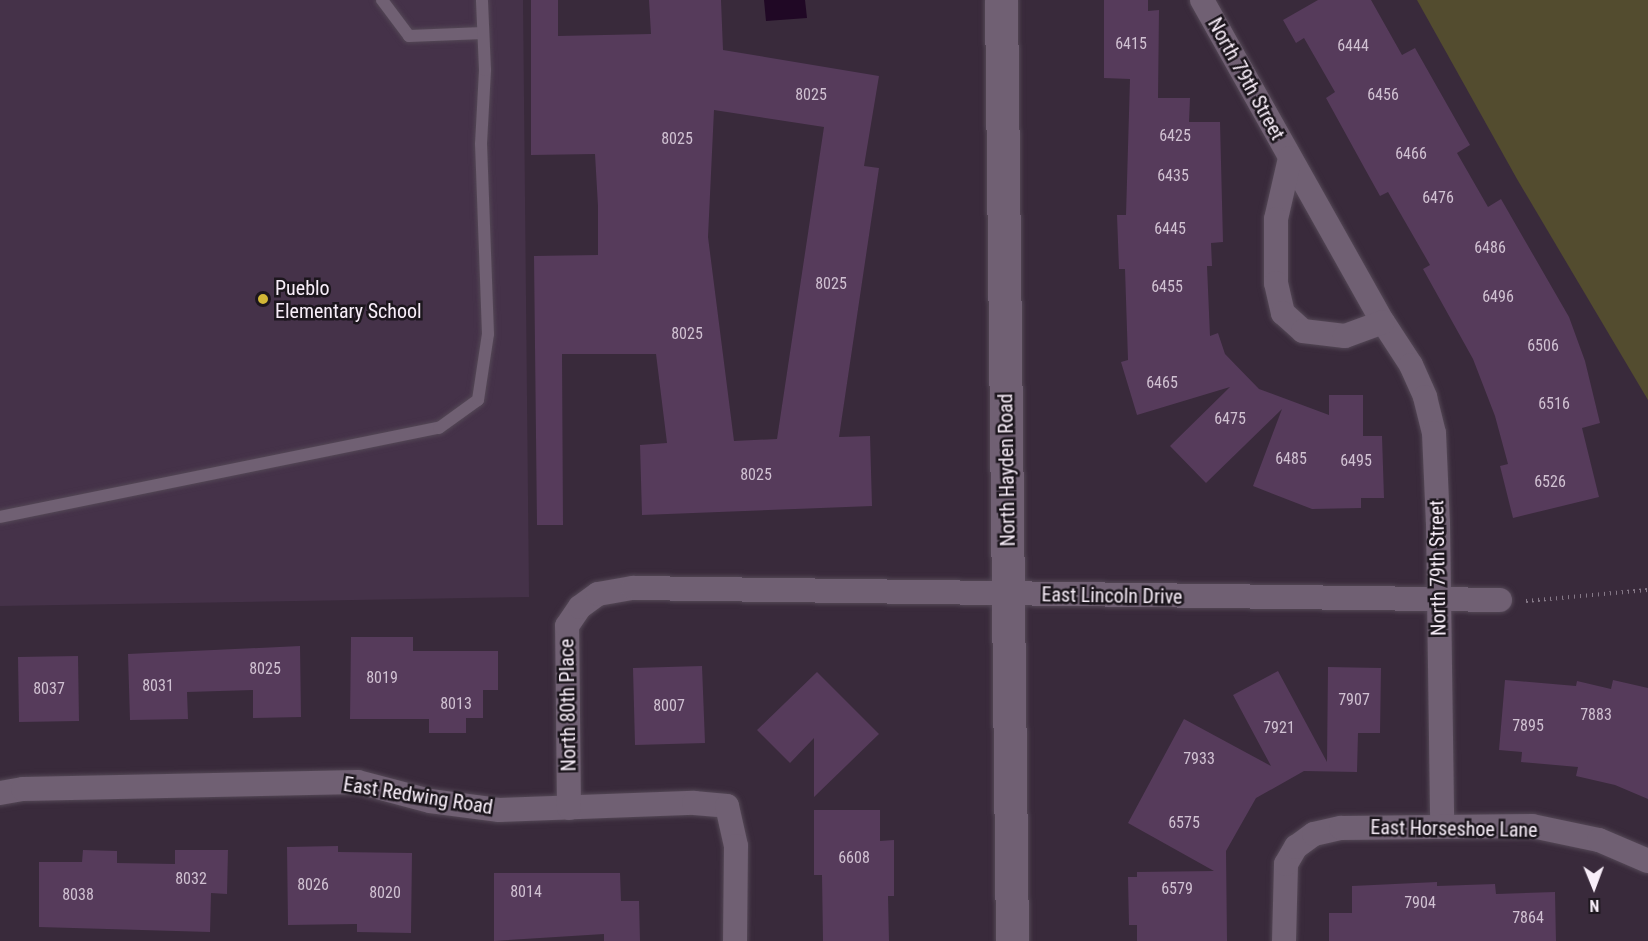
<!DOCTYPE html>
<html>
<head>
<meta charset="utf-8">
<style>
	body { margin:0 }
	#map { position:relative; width:1648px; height:941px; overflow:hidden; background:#392a3b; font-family:"Roboto Condensed",sans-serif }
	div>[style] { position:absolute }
	.built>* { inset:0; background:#453249 }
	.green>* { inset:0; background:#534c2f }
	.water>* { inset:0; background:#200825 }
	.building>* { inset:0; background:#563b5b }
	.path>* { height:4px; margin-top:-2px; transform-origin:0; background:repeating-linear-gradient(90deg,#857887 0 1.5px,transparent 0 6px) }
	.roads { filter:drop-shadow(0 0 2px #544856) drop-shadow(0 0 2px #544856) }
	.service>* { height:12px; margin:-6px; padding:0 6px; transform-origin:6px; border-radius:6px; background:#706073 }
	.minor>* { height:24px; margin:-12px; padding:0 12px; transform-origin:12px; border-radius:12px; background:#706073 }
	.secondary>* { height:33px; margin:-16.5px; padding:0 16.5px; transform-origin:16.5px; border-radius:16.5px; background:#706073 }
	.dots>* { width:16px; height:16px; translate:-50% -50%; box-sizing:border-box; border:3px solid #1c161d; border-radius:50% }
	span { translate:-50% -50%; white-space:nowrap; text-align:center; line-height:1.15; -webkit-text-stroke:5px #1c161d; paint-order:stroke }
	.number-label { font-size:16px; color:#d0c1d2 }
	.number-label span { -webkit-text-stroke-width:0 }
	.street-label { font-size:20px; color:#f8eef9 }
	.poi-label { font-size:20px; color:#f8eef9 }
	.left { translate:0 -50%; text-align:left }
	.north { position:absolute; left:1564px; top:857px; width:60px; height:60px; -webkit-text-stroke:4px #1c161d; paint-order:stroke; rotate:179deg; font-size:16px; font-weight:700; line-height:24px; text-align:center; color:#f8eef9 }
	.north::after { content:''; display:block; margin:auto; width:21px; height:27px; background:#f8eef9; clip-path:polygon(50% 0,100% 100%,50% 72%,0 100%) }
</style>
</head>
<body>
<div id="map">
	<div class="built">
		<i style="clip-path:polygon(0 0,523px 0,529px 597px,0 606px)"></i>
	</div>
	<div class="green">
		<i style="clip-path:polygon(1417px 0,1648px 0,1648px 400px,1517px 179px)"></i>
	</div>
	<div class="water">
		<i style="clip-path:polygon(764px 0,805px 0,807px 18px,766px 21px)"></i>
	</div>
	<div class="building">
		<i style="clip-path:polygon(evenodd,531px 0,558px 0,558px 36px,651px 34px,649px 0,721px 0,723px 50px,879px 76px,864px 166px,879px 168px,839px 437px,870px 436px,872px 506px,642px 515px,640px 445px,667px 443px,656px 354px,562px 354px,563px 525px,537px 525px,534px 256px,598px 255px,598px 206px,595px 154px,531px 155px,531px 0,714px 110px,824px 127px,777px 439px,734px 441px,708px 237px,714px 110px)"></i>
		<i style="clip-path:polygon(1104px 0,1148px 0,1148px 11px,1159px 10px,1158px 98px,1190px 98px,1189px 122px,1220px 122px,1223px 242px,1211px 243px,1212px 266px,1207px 266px,1210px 336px,1218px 333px,1225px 354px,1259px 389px,1329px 415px,1329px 395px,1363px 395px,1363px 436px,1382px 436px,1384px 498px,1361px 498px,1361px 508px,1312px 509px,1253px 486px,1282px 409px,1206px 483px,1170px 446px,1230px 387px,1137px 415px,1121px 362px,1128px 360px,1125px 269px,1119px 269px,1117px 215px,1126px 215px,1130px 79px,1104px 78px)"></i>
		<i style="clip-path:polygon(1318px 0,1371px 0,1402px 55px,1415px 48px,1470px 145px,1457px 153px,1488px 207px,1501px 199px,1569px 317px,1585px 361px,1600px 423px,1582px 428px,1599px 497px,1513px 518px,1500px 466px,1508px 464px,1495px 416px,1473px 359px,1423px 269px,1430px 265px,1388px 192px,1380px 196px,1365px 169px,1326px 98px,1335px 92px,1304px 38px,1296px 43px,1283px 20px)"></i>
		<i style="clip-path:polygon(351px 637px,413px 637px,413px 651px,498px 651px,498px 690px,483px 690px,483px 718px,466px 718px,466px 733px,429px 733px,429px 719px,350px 719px)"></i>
		<i style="clip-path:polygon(300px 646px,301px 717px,253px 718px,253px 690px,187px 692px,188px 719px,130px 720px,128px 654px)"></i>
		<i style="clip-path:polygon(78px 656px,79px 721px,19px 722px,18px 657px)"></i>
		<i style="clip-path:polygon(702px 666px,705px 743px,635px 745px,633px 668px)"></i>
		<i style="clip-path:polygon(1328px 667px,1381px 668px,1380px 733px,1358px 733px,1357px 772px,1304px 771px,1256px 798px,1226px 851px,1227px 941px,1137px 941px,1137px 925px,1129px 925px,1128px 877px,1137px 877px,1137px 872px,1214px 871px,1128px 823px,1184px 719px,1271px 766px,1233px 695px,1278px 671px,1327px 762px)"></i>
		<i style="clip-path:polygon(817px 672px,879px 734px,814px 797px,814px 738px,790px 763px,757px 730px)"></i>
		<i style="clip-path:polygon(1505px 680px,1576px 686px,1577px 681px,1611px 689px,1613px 680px,1648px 688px,1648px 799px,1615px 785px,1576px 776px,1578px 767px,1521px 762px,1522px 752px,1499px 750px)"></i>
		<i style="clip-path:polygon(814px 810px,880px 810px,880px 841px,894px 840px,894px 896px,888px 896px,889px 941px,823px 941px,822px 875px,814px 875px)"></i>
		<i style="clip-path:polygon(338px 846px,338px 852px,412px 853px,411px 933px,357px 932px,357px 924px,288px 925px,287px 847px)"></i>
		<i style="clip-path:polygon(83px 850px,117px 851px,117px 863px,175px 864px,175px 850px,228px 850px,227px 894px,211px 893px,210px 932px,39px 927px,39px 862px,82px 862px)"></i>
		<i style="clip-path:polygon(494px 873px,620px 873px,621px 901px,639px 901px,640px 941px,604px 941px,604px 934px,494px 941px)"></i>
		<i style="clip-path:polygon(1437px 882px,1437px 886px,1495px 884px,1496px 894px,1555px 892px,1556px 941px,1329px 941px,1329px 913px,1352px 913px,1352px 886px)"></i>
	</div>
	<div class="path">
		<i style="left:1526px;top:601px;width:122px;rotate:-5.2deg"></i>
	</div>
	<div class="roads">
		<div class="service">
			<i style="left:382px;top:0;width:45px;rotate:53.1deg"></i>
			<i style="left:409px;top:36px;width:74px;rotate:-2.3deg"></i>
			<i style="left:0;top:517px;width:448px;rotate:-11.5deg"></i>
			<i style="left:439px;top:428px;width:48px;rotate:-35.7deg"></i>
			<i style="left:478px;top:400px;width:67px;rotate:-81.4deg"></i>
			<i style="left:488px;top:334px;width:190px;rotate:-92.1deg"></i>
			<i style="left:481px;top:144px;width:74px;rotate:-86.9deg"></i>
			<i style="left:485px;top:70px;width:70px;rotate:-92.5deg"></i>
		</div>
		<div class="minor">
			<i style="left:1202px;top:0;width:369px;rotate:60.7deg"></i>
			<i style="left:1383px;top:322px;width:51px;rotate:56.9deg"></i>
			<i style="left:1411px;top:365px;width:35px;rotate:66deg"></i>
			<i style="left:1425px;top:397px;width:37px;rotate:76deg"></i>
			<i style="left:1434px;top:433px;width:90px;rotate:87.5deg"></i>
			<i style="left:1438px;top:523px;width:304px;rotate:89.2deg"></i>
			<i style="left:1290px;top:158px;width:63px;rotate:102.9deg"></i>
			<i style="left:1276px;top:219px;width:64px;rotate:90deg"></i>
			<i style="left:1276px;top:283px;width:31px;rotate:77deg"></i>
			<i style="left:1283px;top:313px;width:27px;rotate:42deg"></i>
			<i style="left:1303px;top:331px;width:42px;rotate:6.8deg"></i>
			<i style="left:1345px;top:336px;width:40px;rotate:-20.2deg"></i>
			<i style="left:0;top:793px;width:23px;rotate:-10deg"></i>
			<i style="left:23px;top:789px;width:335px;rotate:-1.2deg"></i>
			<i style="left:358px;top:782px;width:74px;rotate:14.8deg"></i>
			<i style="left:430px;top:801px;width:70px;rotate:7.4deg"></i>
			<i style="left:499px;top:810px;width:195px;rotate:-2.1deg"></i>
			<i style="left:694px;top:803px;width:33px;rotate:5deg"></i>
			<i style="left:727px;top:806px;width:41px;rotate:77.3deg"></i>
			<i style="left:736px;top:846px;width:95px;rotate:90.6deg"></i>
			<i style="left:569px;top:808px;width:182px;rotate:-90.6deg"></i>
			<i style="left:567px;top:626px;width:23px;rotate:-56deg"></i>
			<i style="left:580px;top:607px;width:22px;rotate:-36deg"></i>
			<i style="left:598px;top:594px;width:36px;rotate:-10deg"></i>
			<i style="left:633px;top:588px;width:867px;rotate:0.79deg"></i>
			<i style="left:1284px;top:941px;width:77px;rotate:-88.5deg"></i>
			<i style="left:1286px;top:864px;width:20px;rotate:-60deg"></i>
			<i style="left:1296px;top:847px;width:22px;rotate:-36deg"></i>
			<i style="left:1314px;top:834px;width:28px;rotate:-13deg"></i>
			<i style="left:1341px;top:828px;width:191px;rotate:-0.6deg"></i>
			<i style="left:1532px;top:826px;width:68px;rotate:11.8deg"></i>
			<i style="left:1599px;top:840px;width:53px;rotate:23.2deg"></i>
		</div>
		<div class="secondary">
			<i style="left:1001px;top:0;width:941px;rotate:89.33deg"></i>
		</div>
	</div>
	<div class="dots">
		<i style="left:263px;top:299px;background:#d2b736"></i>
	</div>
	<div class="number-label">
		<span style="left:1131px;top:44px">6415</span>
		<span style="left:1353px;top:46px">6444</span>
		<span style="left:811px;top:95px">8025</span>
		<span style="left:1383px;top:95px">6456</span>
		<span style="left:1175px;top:136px">6425</span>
		<span style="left:677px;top:139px">8025</span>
		<span style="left:1411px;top:154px">6466</span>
		<span style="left:1173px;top:176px">6435</span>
		<span style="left:1438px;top:198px">6476</span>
		<span style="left:1170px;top:229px">6445</span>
		<span style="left:1490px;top:248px">6486</span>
		<span style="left:831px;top:284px">8025</span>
		<span style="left:1167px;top:287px">6455</span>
		<span style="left:1498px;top:297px">6496</span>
		<span style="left:687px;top:334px">8025</span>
		<span style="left:1543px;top:346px">6506</span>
		<span style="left:1162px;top:383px">6465</span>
		<span style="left:1554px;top:404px">6516</span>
		<span style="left:1230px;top:419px">6475</span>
		<span style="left:1291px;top:459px">6485</span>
		<span style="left:1356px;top:461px">6495</span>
		<span style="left:756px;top:475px">8025</span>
		<span style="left:1550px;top:482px">6526</span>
		<span style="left:265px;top:669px">8025</span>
		<span style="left:382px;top:678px">8019</span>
		<span style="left:158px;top:686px">8031</span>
		<span style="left:49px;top:689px">8037</span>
		<span style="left:1354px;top:700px">7907</span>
		<span style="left:456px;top:704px">8013</span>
		<span style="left:669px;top:706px">8007</span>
		<span style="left:1596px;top:715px">7883</span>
		<span style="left:1528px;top:726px">7895</span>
		<span style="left:1279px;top:728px">7921</span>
		<span style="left:1199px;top:759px">7933</span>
		<span style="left:1184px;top:823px">6575</span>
		<span style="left:854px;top:858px">6608</span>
		<span style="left:191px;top:879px">8032</span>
		<span style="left:313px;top:885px">8026</span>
		<span style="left:1177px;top:889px">6579</span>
		<span style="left:526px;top:892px">8014</span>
		<span style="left:385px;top:893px">8020</span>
		<span style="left:78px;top:895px">8038</span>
		<span style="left:1420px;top:903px">7904</span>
		<span style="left:1528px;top:918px">7864</span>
	</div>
	<div class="street-label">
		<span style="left:1246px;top:79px;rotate:61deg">North 79th Street</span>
		<span style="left:1007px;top:470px;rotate:-91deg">North Hayden Road</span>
		<span style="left:1438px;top:568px;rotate:-91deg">North 79th Street</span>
		<span style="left:1112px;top:596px;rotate:1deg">East Lincoln Drive</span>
		<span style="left:568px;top:705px;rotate:-91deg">North 80th Place</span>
		<span style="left:418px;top:796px;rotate:9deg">East Redwing Road</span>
		<span style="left:1454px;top:829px;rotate:1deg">East Horseshoe Lane</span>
	</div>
	<div class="poi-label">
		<span class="left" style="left:275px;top:300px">Pueblo<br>Elementary School</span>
	</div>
	<div class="north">N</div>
</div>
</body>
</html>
